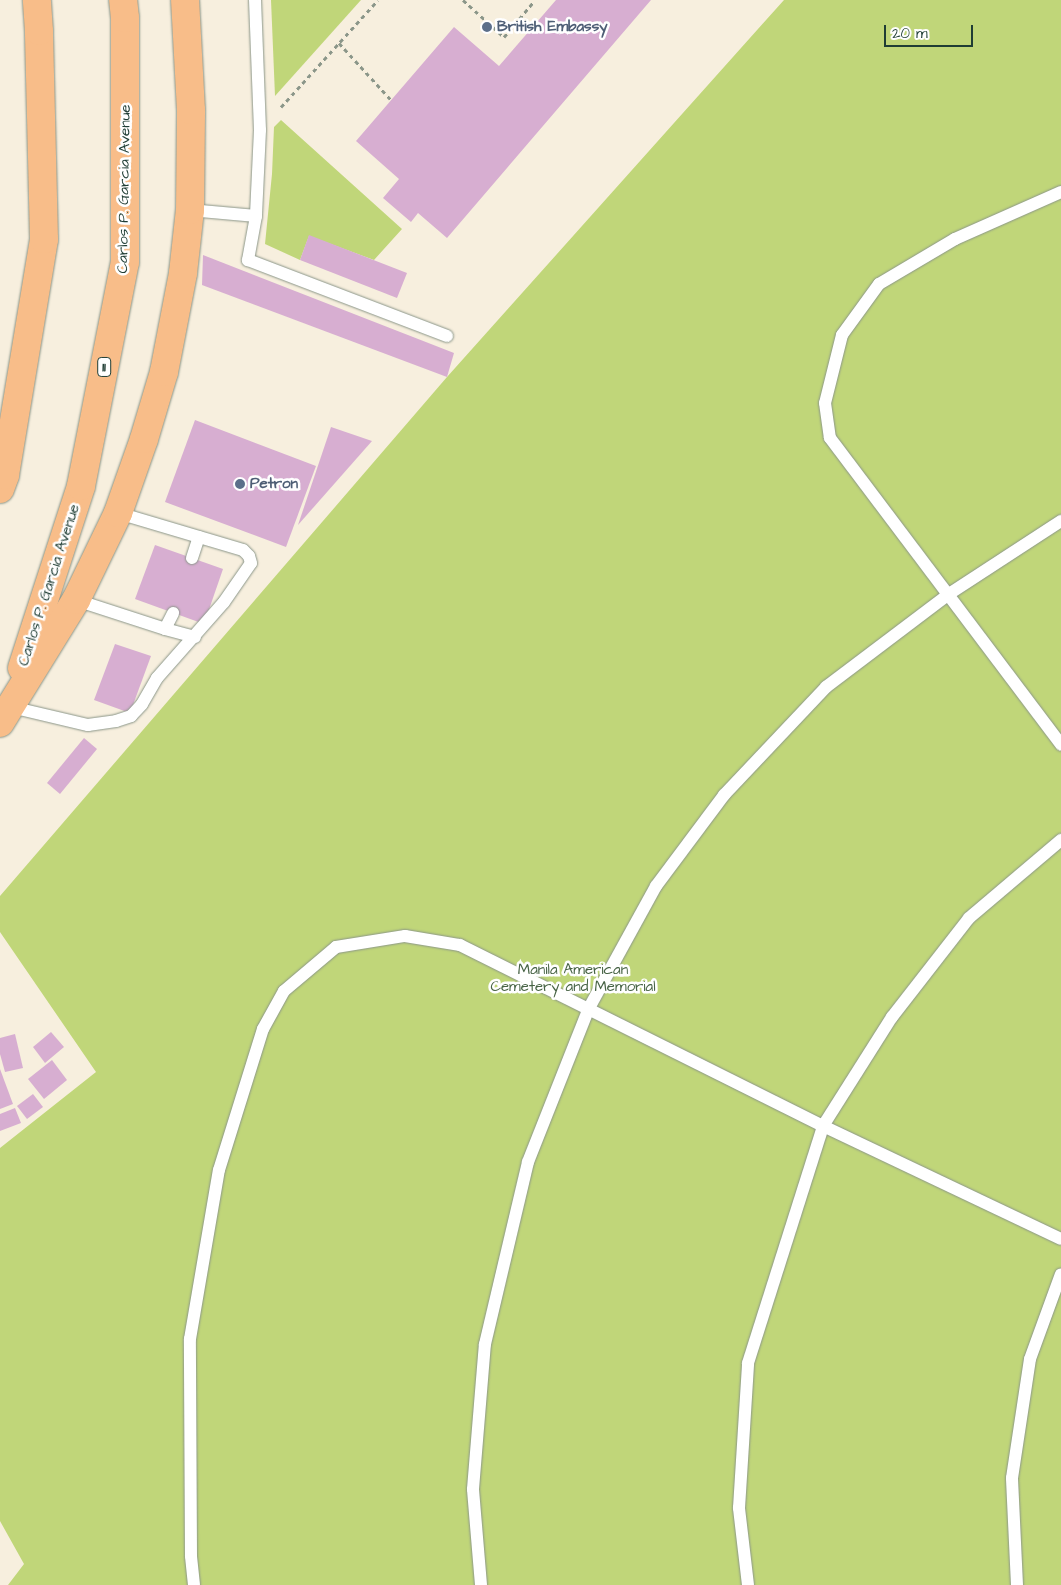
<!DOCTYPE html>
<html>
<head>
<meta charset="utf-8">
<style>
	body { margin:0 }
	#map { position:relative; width:1061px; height:1585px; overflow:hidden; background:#f7efde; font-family:"Architects Daughter",sans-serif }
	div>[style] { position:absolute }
	.green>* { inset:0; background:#c0d679 }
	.building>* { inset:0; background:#d7aed1 }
	.path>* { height:3px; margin-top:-1.5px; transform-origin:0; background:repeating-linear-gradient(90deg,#8b9689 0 4px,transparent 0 8px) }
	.roads { filter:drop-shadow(0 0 1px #8b9689) drop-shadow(0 0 1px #8b9689) }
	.service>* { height:12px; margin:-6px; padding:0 6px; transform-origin:6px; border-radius:6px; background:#fff }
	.primary>* { height:28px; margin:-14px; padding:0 14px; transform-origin:14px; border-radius:14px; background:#f8bd89 }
	.dots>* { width:14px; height:14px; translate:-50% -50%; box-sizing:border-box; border:2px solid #fff; border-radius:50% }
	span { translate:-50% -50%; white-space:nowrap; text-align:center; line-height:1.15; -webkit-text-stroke:5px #fff; paint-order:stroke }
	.shield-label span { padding:1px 4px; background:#fff; border:1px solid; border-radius:4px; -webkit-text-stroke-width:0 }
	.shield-label { font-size:14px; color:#1f3d34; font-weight:700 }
	.service-label { font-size:15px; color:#4e5e75; font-weight:700 }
	.left { translate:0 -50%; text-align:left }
	.street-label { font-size:15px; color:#1f3d34 }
	.park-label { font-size:15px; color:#476345 }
	.scale { position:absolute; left:884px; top:25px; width:89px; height:22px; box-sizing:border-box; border:2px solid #1f3d34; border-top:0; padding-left:6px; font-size:15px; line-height:18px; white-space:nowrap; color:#1f3d34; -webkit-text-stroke:4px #fff; paint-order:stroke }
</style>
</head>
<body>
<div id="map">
	<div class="green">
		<i style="clip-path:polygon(271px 0,361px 0,275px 96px)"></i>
		<i style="clip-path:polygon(784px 0,1061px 0,1061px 1585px,8px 1585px,24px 1564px,0 1521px,0 1148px,96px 1072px,0 932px,0 896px,447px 377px)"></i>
		<i style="clip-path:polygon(281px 120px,402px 229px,374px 260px,309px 236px,300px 260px,265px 244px,272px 174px,274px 127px)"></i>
	</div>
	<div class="building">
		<i style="clip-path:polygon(556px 0,651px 0,447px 238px,418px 213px,411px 222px,383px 198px,399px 179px,356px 141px,454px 27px,499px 66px)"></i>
		<i style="clip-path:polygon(309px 235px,407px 273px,397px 298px,300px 260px)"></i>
		<i style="clip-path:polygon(203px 255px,454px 353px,447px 377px,202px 285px)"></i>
		<i style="clip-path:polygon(195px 420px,316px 466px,286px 547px,165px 502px)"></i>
		<i style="clip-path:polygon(331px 427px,372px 441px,298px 525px)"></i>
		<i style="clip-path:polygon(155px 545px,223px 569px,204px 624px,135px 599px)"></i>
		<i style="clip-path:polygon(115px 644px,151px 656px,130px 713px,94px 700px)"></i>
		<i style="clip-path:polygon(84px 738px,97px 749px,60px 794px,47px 783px)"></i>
		<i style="clip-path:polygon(51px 1032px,64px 1047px,45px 1063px,33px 1047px)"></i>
		<i style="clip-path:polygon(15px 1034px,23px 1068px,5px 1072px,0 1054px,0 1038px)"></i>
		<i style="clip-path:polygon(52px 1060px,67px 1080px,44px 1099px,28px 1079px)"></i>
		<i style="clip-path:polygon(0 1069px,13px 1104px,0 1109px)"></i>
		<i style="clip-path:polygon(33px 1094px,43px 1107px,27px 1119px,17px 1106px)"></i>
		<i style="clip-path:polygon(15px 1108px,21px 1123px,0 1131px,0 1114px)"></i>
	</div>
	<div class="path">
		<i style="left:463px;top:0;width:55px;rotate:42.1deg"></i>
		<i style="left:504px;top:37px;width:48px;rotate:-50deg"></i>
		<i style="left:339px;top:43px;width:77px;rotate:47.6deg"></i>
		<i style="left:281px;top:107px;width:144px;rotate:-47.8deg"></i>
	</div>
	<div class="roads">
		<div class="service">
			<i style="left:255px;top:0;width:130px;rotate:87.8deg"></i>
			<i style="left:260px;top:130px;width:86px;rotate:92.7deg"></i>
			<i style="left:256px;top:216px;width:45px;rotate:100.3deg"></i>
			<i style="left:248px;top:260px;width:213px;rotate:20.9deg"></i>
			<i style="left:1061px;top:192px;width:116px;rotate:156.1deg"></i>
			<i style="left:955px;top:239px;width:88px;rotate:149.4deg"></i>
			<i style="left:879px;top:284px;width:63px;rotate:126deg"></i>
			<i style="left:842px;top:335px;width:70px;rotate:104deg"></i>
			<i style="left:825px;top:403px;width:35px;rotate:82deg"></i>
			<i style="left:830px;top:438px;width:384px;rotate:53deg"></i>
			<i style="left:190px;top:210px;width:66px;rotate:5.2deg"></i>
			<i style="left:192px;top:558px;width:22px;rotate:-72deg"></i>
			<i style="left:76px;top:600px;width:94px;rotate:18deg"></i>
			<i style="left:165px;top:629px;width:18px;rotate:-63deg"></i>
			<i style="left:165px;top:629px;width:31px;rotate:15deg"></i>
			<i style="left:11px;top:707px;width:79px;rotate:13.2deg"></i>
			<i style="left:88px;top:725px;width:28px;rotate:-8deg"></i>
			<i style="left:116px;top:721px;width:16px;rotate:-18deg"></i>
			<i style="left:131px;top:716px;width:16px;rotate:-47deg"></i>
			<i style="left:142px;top:704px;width:30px;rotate:-60deg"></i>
			<i style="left:157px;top:678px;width:101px;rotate:-48.6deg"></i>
			<i style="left:224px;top:602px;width:47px;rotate:-55.3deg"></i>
			<i style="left:251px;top:563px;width:7px;rotate:-106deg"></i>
			<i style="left:249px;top:556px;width:8px;rotate:-135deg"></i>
			<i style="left:243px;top:550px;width:130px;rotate:-163.5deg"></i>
			<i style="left:194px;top:1585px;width:29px;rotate:-96deg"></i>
			<i style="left:191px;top:1556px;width:217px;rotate:-90.3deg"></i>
			<i style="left:190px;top:1339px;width:171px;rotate:-80.3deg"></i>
			<i style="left:219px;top:1170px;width:148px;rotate:-72.7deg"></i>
			<i style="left:263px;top:1029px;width:43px;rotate:-61.1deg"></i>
			<i style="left:284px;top:991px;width:68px;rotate:-40.2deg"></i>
			<i style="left:336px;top:947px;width:70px;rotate:-9.1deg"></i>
			<i style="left:405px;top:936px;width:56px;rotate:9.3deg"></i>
			<i style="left:460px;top:945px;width:406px;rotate:26.5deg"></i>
			<i style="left:823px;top:1126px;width:263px;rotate:25.4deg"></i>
			<i style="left:481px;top:1585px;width:96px;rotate:-94.8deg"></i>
			<i style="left:473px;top:1489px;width:145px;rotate:-85.3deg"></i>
			<i style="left:485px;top:1344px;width:187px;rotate:-76.7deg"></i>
			<i style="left:528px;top:1162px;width:166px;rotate:-68.4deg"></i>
			<i style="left:589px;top:1008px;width:139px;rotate:-61.2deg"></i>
			<i style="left:656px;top:886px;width:114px;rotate:-53.2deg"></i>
			<i style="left:724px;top:795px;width:149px;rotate:-46.6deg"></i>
			<i style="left:826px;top:687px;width:154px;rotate:-37.1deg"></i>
			<i style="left:949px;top:594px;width:134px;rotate:-33.1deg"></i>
			<i style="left:748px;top:1585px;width:78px;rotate:-96.7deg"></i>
			<i style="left:739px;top:1508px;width:145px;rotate:-86.4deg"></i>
			<i style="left:748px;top:1363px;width:249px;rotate:-72.4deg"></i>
			<i style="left:823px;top:1126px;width:129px;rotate:-57.7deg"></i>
			<i style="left:892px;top:1017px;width:125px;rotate:-52.1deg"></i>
			<i style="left:969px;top:918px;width:121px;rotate:-40.3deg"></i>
			<i style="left:1017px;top:1585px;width:107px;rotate:-92.7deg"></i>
			<i style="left:1012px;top:1478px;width:120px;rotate:-81.4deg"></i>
			<i style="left:1030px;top:1359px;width:90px;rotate:-70deg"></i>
		</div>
		<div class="primary">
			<i style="left:0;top:489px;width:15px;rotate:-70deg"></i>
			<i style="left:5px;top:475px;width:239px;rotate:-80.6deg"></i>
			<i style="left:44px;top:239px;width:208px;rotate:-91.4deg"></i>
			<i style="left:39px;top:31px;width:31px;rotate:-94deg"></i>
			<i style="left:22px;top:668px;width:191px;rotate:-72deg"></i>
			<i style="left:81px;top:486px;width:228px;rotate:-78.9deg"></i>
			<i style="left:125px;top:262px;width:244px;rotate:-90deg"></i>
			<i style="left:125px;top:18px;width:18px;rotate:-96deg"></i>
			<i style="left:0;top:723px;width:145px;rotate:-58.3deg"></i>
			<i style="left:76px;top:600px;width:97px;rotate:-64.2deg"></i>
			<i style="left:118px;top:513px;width:78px;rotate:-70.6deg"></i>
			<i style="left:144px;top:439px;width:70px;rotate:-73.4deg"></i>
			<i style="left:164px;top:372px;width:101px;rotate:-79.1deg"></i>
			<i style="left:183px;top:273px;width:63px;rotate:-83.7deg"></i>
			<i style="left:190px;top:210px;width:100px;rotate:-89.4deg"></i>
			<i style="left:191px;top:110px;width:110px;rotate:-93.1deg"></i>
		</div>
	</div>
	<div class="dots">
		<i style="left:487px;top:27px;background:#5c6f8a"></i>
		<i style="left:240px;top:484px;background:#5c6f8a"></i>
	</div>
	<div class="shield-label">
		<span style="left:104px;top:367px">11</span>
	</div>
	<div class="service-label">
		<span class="left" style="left:497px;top:27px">British Embassy</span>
		<span class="left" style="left:250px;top:484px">Petron</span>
	</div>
	<div class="street-label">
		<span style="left:124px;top:189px;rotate:-89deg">Carlos P. Garcia Avenue</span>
		<span style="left:49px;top:585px;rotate:-72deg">Carlos P. Garcia Avenue</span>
	</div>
	<div class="park-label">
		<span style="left:573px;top:978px">Manila American<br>Cemetery and Memorial</span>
	</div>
	<div class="scale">20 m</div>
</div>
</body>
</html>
